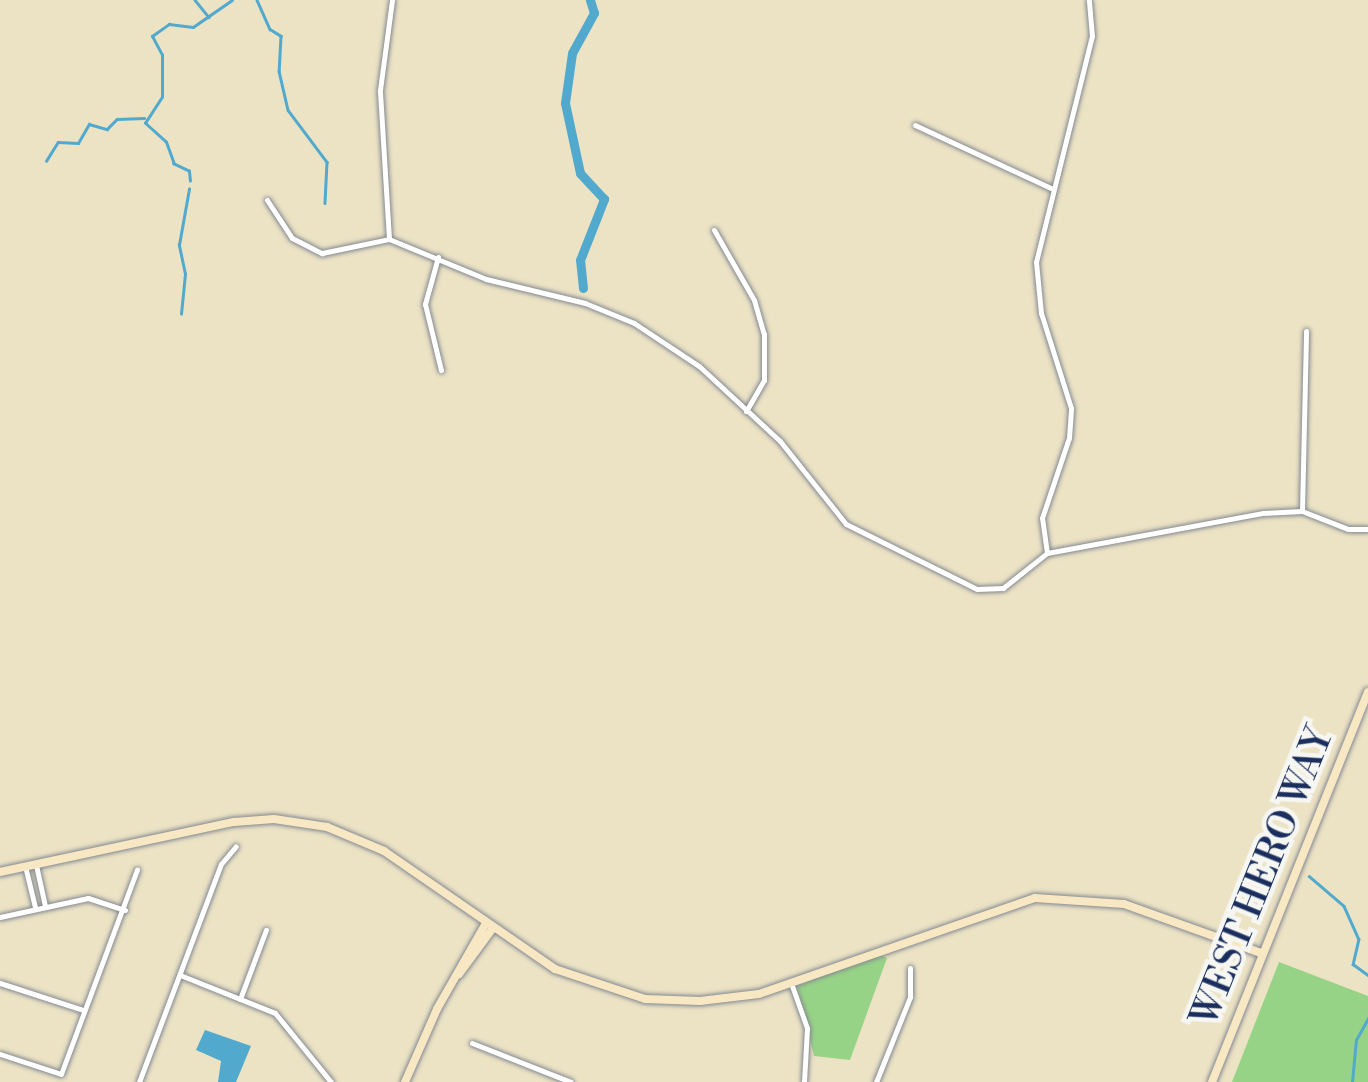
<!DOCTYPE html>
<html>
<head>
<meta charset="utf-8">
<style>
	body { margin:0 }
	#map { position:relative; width:1368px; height:1082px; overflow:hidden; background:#ece3c5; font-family:"Libre Bodoni",serif }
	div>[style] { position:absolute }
	.green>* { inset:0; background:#97d387 }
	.water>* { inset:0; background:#51a9ce }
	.stream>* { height:2.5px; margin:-1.25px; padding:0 1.25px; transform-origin:1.25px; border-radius:1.25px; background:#51a9ce }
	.river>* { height:9px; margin:-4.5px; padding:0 4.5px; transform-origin:4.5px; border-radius:4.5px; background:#51a9ce }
	.roads { filter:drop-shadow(0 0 2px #848992) drop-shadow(0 0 2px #848992) }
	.street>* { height:5px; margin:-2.5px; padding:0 2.5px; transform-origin:2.5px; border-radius:2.5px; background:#fff }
	.secondary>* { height:8px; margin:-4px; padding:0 4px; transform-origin:4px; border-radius:4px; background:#f7e8c3 }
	span { translate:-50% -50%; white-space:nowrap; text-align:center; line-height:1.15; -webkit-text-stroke:9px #f6f6f2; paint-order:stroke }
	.street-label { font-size:38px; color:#1b2f5e }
</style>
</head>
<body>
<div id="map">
	<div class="green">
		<i style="clip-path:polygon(878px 954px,887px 958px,850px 1060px,814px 1056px,797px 986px)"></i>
		<i style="clip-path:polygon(1279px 962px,1368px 996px,1368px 1082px,1232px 1082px)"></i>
	</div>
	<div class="water">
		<i style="clip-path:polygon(205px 1030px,251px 1046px,236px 1082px,218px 1082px,221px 1061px,196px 1050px)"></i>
	</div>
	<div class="stream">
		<i style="left:195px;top:0;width:22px;rotate:51deg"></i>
		<i style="left:257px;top:0;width:32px;rotate:66deg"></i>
		<i style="left:270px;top:29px;width:13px;rotate:32deg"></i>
		<i style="left:281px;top:36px;width:35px;rotate:93deg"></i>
		<i style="left:279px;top:71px;width:40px;rotate:77deg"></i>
		<i style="left:288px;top:110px;width:65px;rotate:53.1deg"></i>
		<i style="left:327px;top:162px;width:41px;rotate:92.8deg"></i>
		<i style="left:46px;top:161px;width:22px;rotate:-58deg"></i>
		<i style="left:58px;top:142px;width:20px;rotate:3deg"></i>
		<i style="left:78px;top:143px;width:22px;rotate:-60deg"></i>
		<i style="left:89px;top:124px;width:19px;rotate:16deg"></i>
		<i style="left:107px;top:129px;width:14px;rotate:-45deg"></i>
		<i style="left:117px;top:119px;width:27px;rotate:-2deg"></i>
		<i style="left:190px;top:181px;width:10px;rotate:-96deg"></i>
		<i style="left:189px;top:171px;width:17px;rotate:-155deg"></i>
		<i style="left:174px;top:164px;width:23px;rotate:-110deg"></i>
		<i style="left:166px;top:142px;width:28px;rotate:-138deg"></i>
		<i style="left:145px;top:123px;width:31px;rotate:-57deg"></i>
		<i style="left:162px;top:97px;width:42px;rotate:-90deg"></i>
		<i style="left:162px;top:55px;width:21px;rotate:-118deg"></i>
		<i style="left:152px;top:36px;width:21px;rotate:-35deg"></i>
		<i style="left:169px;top:24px;width:24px;rotate:7deg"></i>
		<i style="left:193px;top:27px;width:47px;rotate:-34.7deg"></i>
		<i style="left:181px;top:314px;width:40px;rotate:-84.3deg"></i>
		<i style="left:185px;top:274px;width:30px;rotate:-102deg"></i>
		<i style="left:179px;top:245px;width:57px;rotate:-79.9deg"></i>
		<i style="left:1309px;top:876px;width:46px;rotate:40.6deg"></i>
		<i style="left:1344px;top:906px;width:36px;rotate:66deg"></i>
		<i style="left:1359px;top:939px;width:26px;rotate:103deg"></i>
		<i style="left:1353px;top:964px;width:19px;rotate:36deg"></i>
		<i style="left:1352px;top:1082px;width:42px;rotate:-84.6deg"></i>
		<i style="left:1356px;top:1040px;width:25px;rotate:-61deg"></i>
	</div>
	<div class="river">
		<i style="left:583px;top:288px;width:28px;rotate:-96deg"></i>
		<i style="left:580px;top:260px;width:66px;rotate:-68.5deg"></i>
		<i style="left:604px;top:199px;width:35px;rotate:-133deg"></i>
		<i style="left:580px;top:173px;width:72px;rotate:-102.1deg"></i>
		<i style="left:565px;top:103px;width:50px;rotate:-82deg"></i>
		<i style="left:572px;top:53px;width:46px;rotate:-61.2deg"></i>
		<i style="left:594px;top:13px;width:14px;rotate:-107deg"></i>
	</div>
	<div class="roads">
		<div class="street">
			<i style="left:915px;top:125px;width:152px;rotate:24.9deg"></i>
			<i style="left:267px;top:200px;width:45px;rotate:56.7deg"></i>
			<i style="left:292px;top:238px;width:34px;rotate:27deg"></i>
			<i style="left:322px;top:253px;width:68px;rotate:-11.8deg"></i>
			<i style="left:389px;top:239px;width:105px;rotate:22.4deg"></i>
			<i style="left:486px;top:279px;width:102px;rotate:13.6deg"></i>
			<i style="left:585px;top:303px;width:53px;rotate:22.2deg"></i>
			<i style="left:634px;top:323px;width:78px;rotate:33.5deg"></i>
			<i style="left:699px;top:366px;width:110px;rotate:42.8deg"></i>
			<i style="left:780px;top:441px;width:106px;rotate:51.5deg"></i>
			<i style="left:846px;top:524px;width:146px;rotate:26.4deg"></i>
			<i style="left:977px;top:589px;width:26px;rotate:-2deg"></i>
			<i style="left:1003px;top:588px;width:56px;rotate:-38.5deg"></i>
			<i style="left:1047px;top:553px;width:220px;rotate:-10.5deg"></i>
			<i style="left:1263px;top:513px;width:39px;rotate:-3deg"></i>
			<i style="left:1302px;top:511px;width:49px;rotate:21.4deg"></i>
			<i style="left:1348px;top:529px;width:20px"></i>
			<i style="left:714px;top:230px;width:81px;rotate:60.3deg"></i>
			<i style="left:754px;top:300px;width:35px;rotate:74deg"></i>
			<i style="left:764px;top:334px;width:46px;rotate:90deg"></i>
			<i style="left:764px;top:380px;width:36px;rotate:120deg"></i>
			<i style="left:389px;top:239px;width:149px;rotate:-93.5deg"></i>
			<i style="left:380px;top:90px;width:91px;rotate:-82.4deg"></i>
			<i style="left:438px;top:257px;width:49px;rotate:105.5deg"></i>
			<i style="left:425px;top:304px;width:68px;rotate:76.4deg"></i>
			<i style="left:1302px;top:511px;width:180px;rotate:-88.7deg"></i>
			<i style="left:1047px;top:553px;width:35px;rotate:-98deg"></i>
			<i style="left:1042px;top:518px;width:84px;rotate:-71.4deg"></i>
			<i style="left:1069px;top:438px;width:30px;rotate:-86deg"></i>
			<i style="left:1071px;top:408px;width:100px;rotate:-107.5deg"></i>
			<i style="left:1041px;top:313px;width:51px;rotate:-95.6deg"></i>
			<i style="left:1036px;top:262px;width:233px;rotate:-76.1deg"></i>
			<i style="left:1092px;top:36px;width:36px;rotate:-95deg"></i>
			<i style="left:36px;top:865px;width:42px;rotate:77.6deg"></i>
			<i style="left:25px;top:866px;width:42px;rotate:76.3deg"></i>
			<i style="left:0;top:917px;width:90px;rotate:-12.2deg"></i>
			<i style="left:88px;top:898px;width:39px;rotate:18deg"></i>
			<i style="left:180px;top:975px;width:102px;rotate:21.8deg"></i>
			<i style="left:275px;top:1013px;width:89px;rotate:50.9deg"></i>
			<i style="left:0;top:983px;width:87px;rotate:18deg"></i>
			<i style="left:791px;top:983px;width:48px;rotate:70.4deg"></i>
			<i style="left:807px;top:1028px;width:54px;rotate:93.2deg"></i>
			<i style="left:240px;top:999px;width:74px;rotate:-69.4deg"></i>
			<i style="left:472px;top:1043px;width:106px;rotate:21.5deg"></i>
			<i style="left:0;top:1054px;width:64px;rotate:18.2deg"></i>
			<i style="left:61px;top:1074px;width:218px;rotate:-69.6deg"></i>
			<i style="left:139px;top:1082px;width:233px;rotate:-69.4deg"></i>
			<i style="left:221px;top:864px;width:23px;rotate:-50deg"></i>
			<i style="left:876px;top:1082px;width:92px;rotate:-68.2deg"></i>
			<i style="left:910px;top:997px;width:29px;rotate:-90deg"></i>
		</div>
		<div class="secondary">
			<i style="left:0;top:872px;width:239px;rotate:-12.1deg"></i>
			<i style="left:234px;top:822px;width:40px;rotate:-4.3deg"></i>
			<i style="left:274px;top:819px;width:54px;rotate:8.6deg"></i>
			<i style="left:327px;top:827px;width:62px;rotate:22.8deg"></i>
			<i style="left:384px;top:851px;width:208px;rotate:34.6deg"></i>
			<i style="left:555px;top:969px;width:95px;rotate:18.4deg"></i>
			<i style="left:645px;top:999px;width:55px;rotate:2.1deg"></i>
			<i style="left:700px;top:1001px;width:59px;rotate:-6.8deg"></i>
			<i style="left:759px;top:994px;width:292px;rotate:-19.2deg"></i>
			<i style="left:1035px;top:898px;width:89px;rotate:3.9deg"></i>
			<i style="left:1124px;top:904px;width:145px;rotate:19.7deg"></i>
			<i style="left:459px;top:974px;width:57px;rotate:-53.5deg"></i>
			<i style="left:405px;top:1082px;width:80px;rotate:-66.3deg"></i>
			<i style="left:437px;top:1009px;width:99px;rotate:-60.3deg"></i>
			<i style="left:1212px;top:1082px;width:420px;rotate:-68.2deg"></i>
		</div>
	</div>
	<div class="street-label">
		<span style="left:1263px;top:877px;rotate:-68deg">WEST HERO WAY</span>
	</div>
</div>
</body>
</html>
